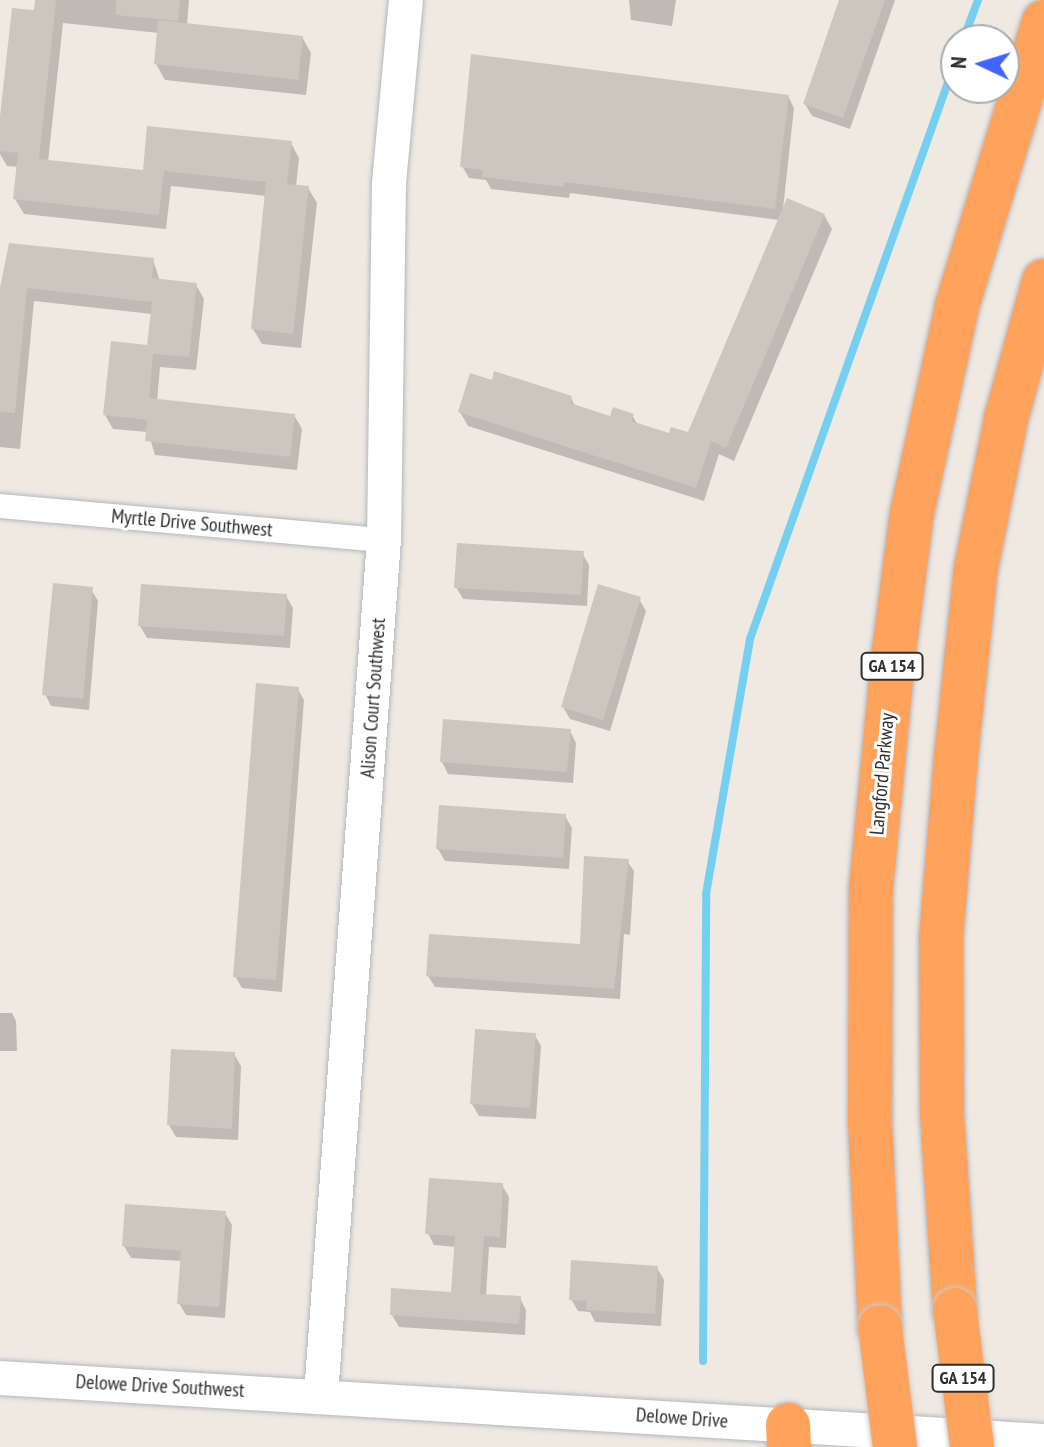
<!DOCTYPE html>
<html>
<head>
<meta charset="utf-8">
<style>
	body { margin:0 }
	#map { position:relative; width:1044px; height:1447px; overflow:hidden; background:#efe9e1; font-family:"PT Sans Narrow",sans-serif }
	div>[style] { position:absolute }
	.shadow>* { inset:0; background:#0003 }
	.stream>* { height:8px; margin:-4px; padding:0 4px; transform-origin:4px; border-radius:4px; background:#75cff0 }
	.building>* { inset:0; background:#cbc7bf }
	.roads { filter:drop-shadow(0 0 2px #b4b7c1) drop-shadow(0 0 2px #b4b7c1) }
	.street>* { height:24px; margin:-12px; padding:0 12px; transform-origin:12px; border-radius:12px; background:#fff }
	.secondary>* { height:34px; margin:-17px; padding:0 17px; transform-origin:17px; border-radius:17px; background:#fff }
	.highway>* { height:44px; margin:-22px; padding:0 22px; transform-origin:22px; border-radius:22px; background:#ffa35c }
	.bridges { filter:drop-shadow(0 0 2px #c9c9c9) drop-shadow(0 0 2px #c9c9c9) }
	.highway-bridge>* { height:44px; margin:-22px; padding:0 22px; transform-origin:22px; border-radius:22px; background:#ffa35c }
	span { translate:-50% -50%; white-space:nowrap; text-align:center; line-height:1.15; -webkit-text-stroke:6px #fff; paint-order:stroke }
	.shield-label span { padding:2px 6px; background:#fff; border:2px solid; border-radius:6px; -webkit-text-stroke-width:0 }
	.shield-label { font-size:18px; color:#2e2e2e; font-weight:700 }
	.street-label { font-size:20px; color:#2e2e2e }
	.north { position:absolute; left:940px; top:24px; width:80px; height:80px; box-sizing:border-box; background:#fff; border:2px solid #ababab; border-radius:50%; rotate:274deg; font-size:22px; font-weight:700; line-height:32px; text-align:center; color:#2e2e2e }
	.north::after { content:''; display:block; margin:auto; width:28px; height:36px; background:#4264fb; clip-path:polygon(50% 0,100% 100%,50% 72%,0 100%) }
</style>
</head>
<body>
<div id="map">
	<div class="shadow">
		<i style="clip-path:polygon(37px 0,189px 0,187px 25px,302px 37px,311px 53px,306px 95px,165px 80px,156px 64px,159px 33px,63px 23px,48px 162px,144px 172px,291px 143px,299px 158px,296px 187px,308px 188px,317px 203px,301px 348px,262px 344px,253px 329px,267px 196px,171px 186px,166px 229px,24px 214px,15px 199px,19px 167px,7px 166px,0 154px,0 134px)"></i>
		<i style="clip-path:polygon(629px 0,676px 0,672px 26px,631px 20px)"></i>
		<i style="clip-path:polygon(841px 0,895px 0,850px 129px,812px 116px,805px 104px)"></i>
		<i style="clip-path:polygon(788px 96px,794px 108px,783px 209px,824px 215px,832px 229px,734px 461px,719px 454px,704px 501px,468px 426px,460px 412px,493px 382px,571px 398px,576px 408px,611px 419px,632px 415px,638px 425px,670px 435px,689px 435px,779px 220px,570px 193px,569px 198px,491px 189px,486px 180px,469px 178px,462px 166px)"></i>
		<i style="clip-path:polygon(153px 260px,160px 281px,196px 285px,204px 299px,196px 370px,160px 367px,157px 401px,294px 415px,302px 429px,297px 470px,155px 455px,148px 432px,113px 429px,105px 415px,149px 347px,152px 314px,34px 301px,20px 449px,0 447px,0 290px)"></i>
		<i style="clip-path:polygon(582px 553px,589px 565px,587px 606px,463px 599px,456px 587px)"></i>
		<i style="clip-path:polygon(91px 589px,98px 601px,89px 710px,51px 706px,45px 694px)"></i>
		<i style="clip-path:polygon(286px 596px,293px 608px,290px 648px,147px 638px,140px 626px)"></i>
		<i style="clip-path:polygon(639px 599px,646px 611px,610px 731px,570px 719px,563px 707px)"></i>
		<i style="clip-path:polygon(297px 688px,304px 700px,282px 992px,242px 988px,235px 976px)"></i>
		<i style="clip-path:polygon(570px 731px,576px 743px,573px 783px,448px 774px,442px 762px)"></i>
		<i style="clip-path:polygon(565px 816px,572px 828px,569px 869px,445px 861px,438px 849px)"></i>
		<i style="clip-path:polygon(627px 861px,634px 871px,630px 935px,624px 934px,620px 999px,435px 987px,428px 976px,582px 946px)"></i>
		<i style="clip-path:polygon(0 1013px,12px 1013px,16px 1021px,17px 1051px,0 1051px)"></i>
		<i style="clip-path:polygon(534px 1034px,541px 1046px,536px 1119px,479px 1116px,472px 1104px)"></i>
		<i style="clip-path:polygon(234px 1054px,241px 1066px,238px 1140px,176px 1137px,169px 1125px)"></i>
		<i style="clip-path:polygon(502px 1185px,509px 1197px,506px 1248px,489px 1247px,486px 1296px,520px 1298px,526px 1310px,525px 1335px,399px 1327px,392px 1315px,453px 1294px,457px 1247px,434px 1245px,428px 1233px)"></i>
		<i style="clip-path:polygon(225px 1213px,232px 1225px,225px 1318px,186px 1315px,179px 1303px,182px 1261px,131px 1258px,124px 1246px)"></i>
		<i style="clip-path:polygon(657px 1268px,664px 1280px,661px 1326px,595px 1322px,590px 1312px,578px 1311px,571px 1299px)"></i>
	</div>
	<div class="stream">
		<i style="left:963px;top:40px;width:43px;rotate:-69.4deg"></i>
		<i style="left:703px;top:1361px;width:467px;rotate:-89.6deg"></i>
		<i style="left:706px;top:894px;width:259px;rotate:-80.2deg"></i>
		<i style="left:750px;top:639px;width:615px;rotate:-70.42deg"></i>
	</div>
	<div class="building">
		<i style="clip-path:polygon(35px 0,56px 0,39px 159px,143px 170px,147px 126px,292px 141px,287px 184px,309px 186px,293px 334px,251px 329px,266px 182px,164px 171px,159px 215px,13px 199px,18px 153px,0 151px,0 116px,12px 8px,34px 10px)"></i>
		<i style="clip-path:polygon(116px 0,180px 0,178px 21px,116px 15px)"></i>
		<i style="clip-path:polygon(839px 0,885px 0,843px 118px,803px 104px)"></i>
		<i style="clip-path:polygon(158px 20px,303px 36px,298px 80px,154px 64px)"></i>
		<i style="clip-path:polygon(471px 54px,789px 95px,775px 209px,564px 182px,563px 187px,482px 177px,483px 170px,460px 167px)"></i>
		<i style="clip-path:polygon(787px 198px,825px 214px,726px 448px,711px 441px,696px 488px,458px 412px,470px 373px,492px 380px,494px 371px,572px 396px,570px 403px,610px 416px,613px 407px,634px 414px,631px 421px,669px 433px,671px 427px,688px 432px)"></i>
		<i style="clip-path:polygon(9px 243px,154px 258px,152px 278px,197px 283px,189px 357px,153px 354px,149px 398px,295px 414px,290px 457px,145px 441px,147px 420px,103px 415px,111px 341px,147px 345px,152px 302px,27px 288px,15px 413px,0 412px,0 288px)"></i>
		<i style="clip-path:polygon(457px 543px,584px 551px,581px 595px,454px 588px)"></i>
		<i style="clip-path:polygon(53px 583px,93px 587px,83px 699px,42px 695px)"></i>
		<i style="clip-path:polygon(141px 584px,287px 594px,284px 636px,138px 626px)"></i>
		<i style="clip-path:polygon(598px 584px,641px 597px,603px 720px,561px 707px)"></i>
		<i style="clip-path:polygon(256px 683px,299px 687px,276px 980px,233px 977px)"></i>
		<i style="clip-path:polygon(443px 719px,571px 729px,567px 772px,440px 762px)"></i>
		<i style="clip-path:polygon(439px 805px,566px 814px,563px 858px,436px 849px)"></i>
		<i style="clip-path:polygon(584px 856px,629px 859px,614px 989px,426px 976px,429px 934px,580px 944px)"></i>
		<i style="clip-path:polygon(475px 1029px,536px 1033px,530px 1108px,470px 1104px)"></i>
		<i style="clip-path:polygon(171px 1049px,235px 1052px,232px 1129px,167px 1125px)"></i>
		<i style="clip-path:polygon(429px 1178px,503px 1183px,500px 1237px,484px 1236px,480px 1294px,521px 1296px,519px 1324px,390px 1315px,391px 1288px,451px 1292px,455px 1236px,425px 1234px)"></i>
		<i style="clip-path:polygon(125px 1204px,226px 1211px,219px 1307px,177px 1304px,181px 1251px,122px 1246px)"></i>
		<i style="clip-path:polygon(571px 1260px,658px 1266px,655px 1314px,586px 1310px,587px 1301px,569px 1300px)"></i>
	</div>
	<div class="roads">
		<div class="street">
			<i style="left:0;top:506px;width:386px;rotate:5.1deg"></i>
		</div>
		<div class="secondary">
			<i style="left:0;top:1378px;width:1046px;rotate:3.45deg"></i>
			<i style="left:321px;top:1395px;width:857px;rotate:-85.79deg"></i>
			<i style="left:384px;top:540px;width:357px;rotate:-89.2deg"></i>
			<i style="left:389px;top:183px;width:184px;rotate:-84.7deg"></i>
		</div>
		<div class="highway">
			<i style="left:955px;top:1310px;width:196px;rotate:-93.8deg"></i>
			<i style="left:942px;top:1114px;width:175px;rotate:-90.3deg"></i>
			<i style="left:941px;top:939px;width:183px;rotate:-85.3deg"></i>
			<i style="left:956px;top:757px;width:190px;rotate:-84deg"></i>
			<i style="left:976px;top:568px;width:152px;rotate:-78.6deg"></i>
			<i style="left:1006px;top:419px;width:143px;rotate:-74.6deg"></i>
			<i style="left:880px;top:1327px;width:204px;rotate:-92.8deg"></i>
			<i style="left:870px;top:1123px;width:235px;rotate:-89.8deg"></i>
			<i style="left:871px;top:888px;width:238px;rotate:-84.5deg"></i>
			<i style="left:894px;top:651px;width:139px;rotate:-82.6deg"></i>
			<i style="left:912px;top:513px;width:212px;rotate:-77.7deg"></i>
			<i style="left:957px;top:306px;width:297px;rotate:-73deg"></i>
			<i style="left:788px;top:1425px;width:22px;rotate:87deg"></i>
		</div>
	</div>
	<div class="bridges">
		<div class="highway-bridge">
			<i style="left:955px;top:1310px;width:138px;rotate:82.9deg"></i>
			<i style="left:880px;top:1327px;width:121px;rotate:82.9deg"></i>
		</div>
	</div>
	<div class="shield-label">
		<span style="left:892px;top:666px">GA 154</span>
		<span style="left:963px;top:1378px">GA 154</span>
	</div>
	<div class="street-label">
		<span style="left:192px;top:523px;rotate:5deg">Myrtle Drive Southwest</span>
		<span style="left:373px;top:698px;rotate:-86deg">Alison Court Southwest</span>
		<span style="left:882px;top:774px;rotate:-85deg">Langford Parkway</span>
		<span style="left:160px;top:1386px;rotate:3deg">Delowe Drive Southwest</span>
		<span style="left:682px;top:1418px;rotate:4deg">Delowe Drive</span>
	</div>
	<div class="north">N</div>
</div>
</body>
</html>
